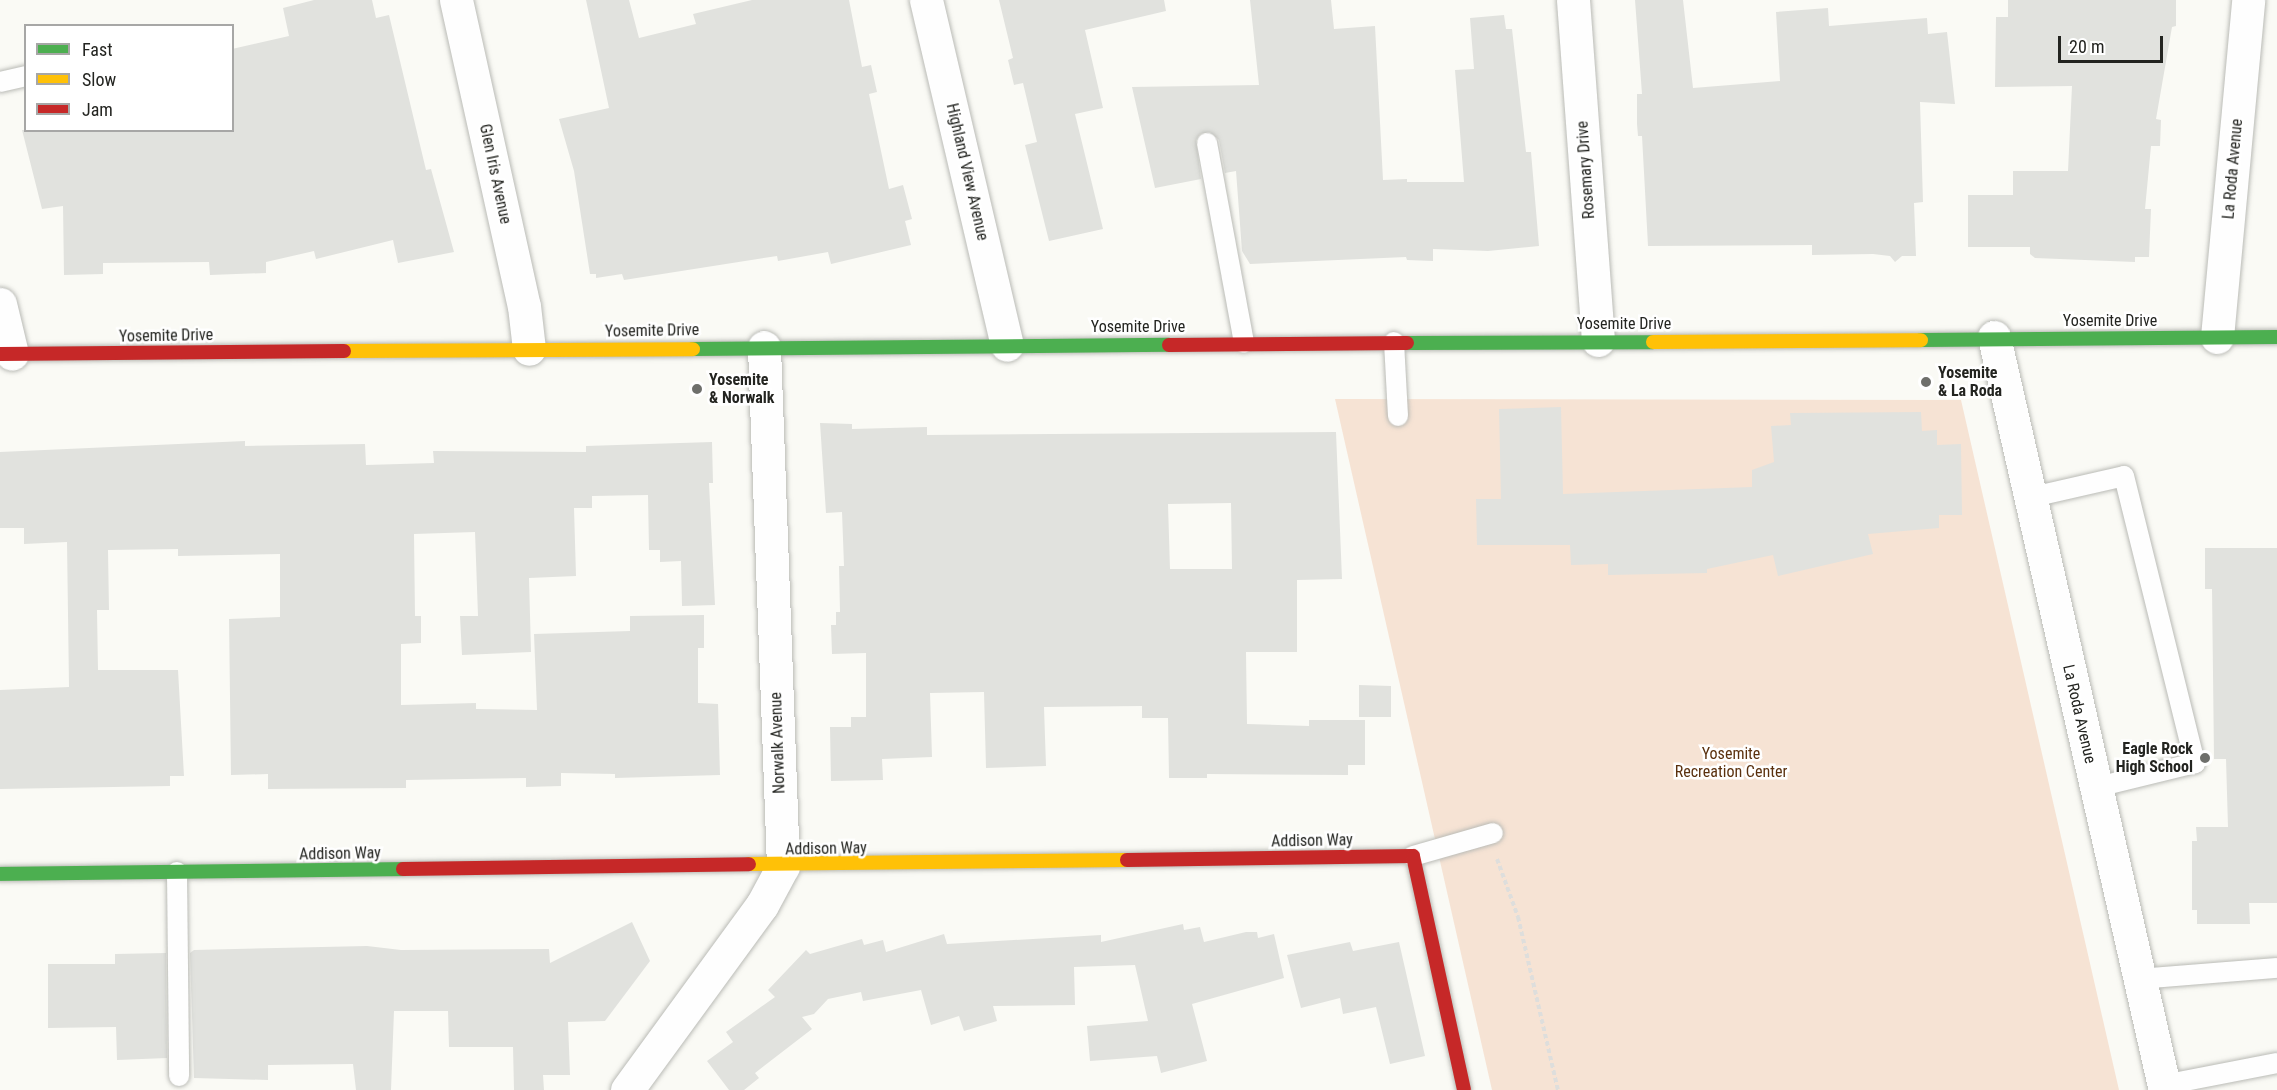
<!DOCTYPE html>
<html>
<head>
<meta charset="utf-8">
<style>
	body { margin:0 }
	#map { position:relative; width:2277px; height:1090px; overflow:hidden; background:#fafaf5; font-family:"Roboto Condensed",sans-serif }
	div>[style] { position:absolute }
	.green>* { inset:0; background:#f6e3d4 }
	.building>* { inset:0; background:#e1e2de }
	.path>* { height:4px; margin-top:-2px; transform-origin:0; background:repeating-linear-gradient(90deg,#dededc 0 4.5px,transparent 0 7.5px) }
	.roads { filter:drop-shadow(0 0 2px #babbb6) drop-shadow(0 0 2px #babbb6) }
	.lane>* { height:20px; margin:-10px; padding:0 10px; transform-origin:10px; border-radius:10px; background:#fefefe }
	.street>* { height:33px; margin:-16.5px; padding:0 16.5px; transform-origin:16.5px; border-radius:16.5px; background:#fefefe }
	.fast>* { height:14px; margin:-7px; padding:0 7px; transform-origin:7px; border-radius:7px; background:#4caf50 }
	.slow>* { height:14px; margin:-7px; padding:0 7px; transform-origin:7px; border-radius:7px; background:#ffc107 }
	.jam>* { height:14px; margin:-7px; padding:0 7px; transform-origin:7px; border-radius:7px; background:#c62828 }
	.dots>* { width:16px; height:16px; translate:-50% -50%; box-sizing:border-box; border:3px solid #fff; border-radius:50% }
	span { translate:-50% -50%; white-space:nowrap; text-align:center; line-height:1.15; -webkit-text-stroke:5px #fff; paint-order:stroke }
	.street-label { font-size:16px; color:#232420 }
	.poi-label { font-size:16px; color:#232420; font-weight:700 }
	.left { translate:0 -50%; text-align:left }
	.right { translate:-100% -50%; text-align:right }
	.park-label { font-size:16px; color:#5a300d }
	.legend { position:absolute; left:24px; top:24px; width:210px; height:108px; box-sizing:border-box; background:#fff; border:2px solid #a7a7a6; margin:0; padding:8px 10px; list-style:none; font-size:18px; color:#232420 }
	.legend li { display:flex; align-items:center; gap:12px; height:30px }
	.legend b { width:30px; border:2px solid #a7a7a6 }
	.scale { position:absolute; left:2058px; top:36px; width:105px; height:27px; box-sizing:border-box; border:3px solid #232420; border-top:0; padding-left:8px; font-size:18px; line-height:21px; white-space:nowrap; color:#232420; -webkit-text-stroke:4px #fff; paint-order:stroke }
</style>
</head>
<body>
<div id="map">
	<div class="green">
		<i style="clip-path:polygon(1335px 399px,1961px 400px,2119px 1090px,1492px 1090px)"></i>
	</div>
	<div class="building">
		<i style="clip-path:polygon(314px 0,372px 0,376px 18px,389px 15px,426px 170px,431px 169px,454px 252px,398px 263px,393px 240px,316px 259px,314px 251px,266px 262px,266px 273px,210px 275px,209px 262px,103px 263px,103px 274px,64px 275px,63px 206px,42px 209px,22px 130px,232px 130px,232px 49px,289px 36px,283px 8px)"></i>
		<i style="clip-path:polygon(586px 0,629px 0,639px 38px,696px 24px,693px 14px,752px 0,849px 0,862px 67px,871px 65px,877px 92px,869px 94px,889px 189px,903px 185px,912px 219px,905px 221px,911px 245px,831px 264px,828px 252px,778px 261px,777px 256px,624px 280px,622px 274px,596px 278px,596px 274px,590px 274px,574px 171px,559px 119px,609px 108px)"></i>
		<i style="clip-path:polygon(999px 0,1164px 0,1166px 11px,1085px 30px,1103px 108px,1075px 114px,1103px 229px,1049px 241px,1025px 145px,1037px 142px,1023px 83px,1014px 85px,1008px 60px,1013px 58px)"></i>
		<i style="clip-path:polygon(1250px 0,1331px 0,1334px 29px,1375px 26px,1383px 180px,1407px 179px,1407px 182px,1464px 182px,1455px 70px,1474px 69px,1470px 18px,1504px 15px,1506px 29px,1512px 29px,1526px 152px,1531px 152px,1539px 246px,1488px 251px,1433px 249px,1433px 261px,1407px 260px,1406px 257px,1250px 264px,1242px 251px,1236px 171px,1225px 173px,1219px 140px,1210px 132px,1200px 134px,1196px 140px,1201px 179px,1155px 188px,1132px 87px,1259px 85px)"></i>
		<i style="clip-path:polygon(1635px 0,1683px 0,1693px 88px,1780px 81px,1776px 12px,1828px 8px,1829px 26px,1927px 18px,1928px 34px,1947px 32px,1955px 104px,1920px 102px,1923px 202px,1914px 203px,1916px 256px,1902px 256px,1895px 262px,1890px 256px,1873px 254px,1812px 255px,1812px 245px,1648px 246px,1642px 136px,1638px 136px,1637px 124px,1637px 94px,1642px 94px)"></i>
		<i style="clip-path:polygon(2008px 0,2176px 0,2176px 26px,2172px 27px,2156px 119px,2161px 120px,2160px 146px,2151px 146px,2145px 209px,2151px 209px,2149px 257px,2135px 257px,2135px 262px,2035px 258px,2030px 254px,2030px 247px,1968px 247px,1968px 195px,2013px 195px,2013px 171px,2068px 171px,2072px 86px,1995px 87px,1996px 17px,2008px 17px)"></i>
		<i style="clip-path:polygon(1561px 407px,1563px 494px,1752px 487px,1752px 470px,1774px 462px,1771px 426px,1791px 425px,1790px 413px,1921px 412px,1922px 431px,1937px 430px,1937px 445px,1961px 444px,1962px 515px,1939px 515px,1939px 528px,1868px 534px,1873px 554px,1778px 576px,1773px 555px,1707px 569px,1707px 573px,1608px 575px,1608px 564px,1571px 565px,1570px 545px,1477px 545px,1476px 499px,1501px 499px,1499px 409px)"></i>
		<i style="clip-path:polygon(evenodd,820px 423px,852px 424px,852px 429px,927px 427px,927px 435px,1336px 432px,1342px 579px,1297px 580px,1297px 652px,1246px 652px,1247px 724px,1309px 726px,1309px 720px,1365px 720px,1365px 765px,1348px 765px,1348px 775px,1207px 774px,1207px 778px,1169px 778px,1168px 718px,1142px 718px,1142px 706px,1044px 707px,1046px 766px,986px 768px,984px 692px,930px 693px,932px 757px,882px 759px,883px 780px,831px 781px,830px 727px,851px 727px,851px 717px,866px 717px,866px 653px,832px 654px,831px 625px,836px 625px,836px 612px,840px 612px,839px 566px,844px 566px,842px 512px,826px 513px,820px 423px,1231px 503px,1232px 569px,1170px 569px,1168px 504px,1231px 503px)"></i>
		<i style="clip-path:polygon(245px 441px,245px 446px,365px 444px,366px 465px,434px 463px,433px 451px,586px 452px,586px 446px,712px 442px,713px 483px,709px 483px,715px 605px,682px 606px,681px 561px,660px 562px,660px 550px,649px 550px,648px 495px,592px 496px,592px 508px,574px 508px,576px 576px,529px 578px,531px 652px,462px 655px,460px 616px,478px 616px,475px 532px,414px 534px,415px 616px,421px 616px,421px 643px,401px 644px,401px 705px,476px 703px,476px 709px,537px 710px,534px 634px,630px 631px,630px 616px,704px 615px,704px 648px,698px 648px,698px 703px,718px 704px,720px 775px,615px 778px,615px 774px,561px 773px,561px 786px,526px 787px,526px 778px,406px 780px,406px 788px,268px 789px,268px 774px,231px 775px,229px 619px,280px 617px,280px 554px,178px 556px,178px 549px,108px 550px,109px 610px,97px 610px,98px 670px,178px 670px,184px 776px,170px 776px,170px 786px,0 789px,0 690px,69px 687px,67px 542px,24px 544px,24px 528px,0 528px,0 452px)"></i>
		<i style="clip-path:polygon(2205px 548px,2277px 548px,2277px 903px,2249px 903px,2250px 924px,2197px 924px,2197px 910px,2192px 910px,2192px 841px,2197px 841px,2196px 827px,2228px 827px,2226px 759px,2214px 759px,2212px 589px,2205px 589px)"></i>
		<i style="clip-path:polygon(1359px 685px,1391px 686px,1391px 717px,1359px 717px)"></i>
		<i style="clip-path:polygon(632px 922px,650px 961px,605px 1021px,568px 1022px,570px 1075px,543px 1075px,544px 1090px,514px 1090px,513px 1047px,449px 1047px,448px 1011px,394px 1011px,391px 1090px,356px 1090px,353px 1064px,268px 1065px,268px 1080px,194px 1078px,190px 953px,194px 950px,367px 946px,401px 950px,549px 949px,550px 963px)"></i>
		<i style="clip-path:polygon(1183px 924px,1184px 930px,1200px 927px,1204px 942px,1246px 932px,1257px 932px,1258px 938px,1274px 934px,1284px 978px,1192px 1004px,1207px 1061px,1161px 1073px,1157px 1056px,1090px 1061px,1087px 1026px,1148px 1021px,1135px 965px,1074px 967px,1075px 1005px,993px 1006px,997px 1021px,964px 1031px,959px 1016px,931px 1025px,921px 990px,863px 1001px,861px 992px,828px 999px,814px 1014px,802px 1017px,812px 1029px,755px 1073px,759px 1078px,744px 1090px,729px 1090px,707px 1061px,733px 1042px,726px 1032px,775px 997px,768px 990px,806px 950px,810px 954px,862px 939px,864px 945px,883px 940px,886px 952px,944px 934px,947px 944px,1101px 935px,1101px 942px)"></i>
		<i style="clip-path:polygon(1350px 942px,1353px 951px,1399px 942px,1425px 1056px,1390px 1064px,1376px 1007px,1343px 1014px,1340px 998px,1301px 1008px,1287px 955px)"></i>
		<i style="clip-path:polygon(166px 953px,167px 1058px,117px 1060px,116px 1027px,48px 1028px,48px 964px,115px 964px,115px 954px)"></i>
	</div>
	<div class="path">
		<i style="left:1497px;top:859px;width:62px;rotate:70.1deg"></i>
		<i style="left:1518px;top:917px;width:178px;rotate:77deg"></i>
	</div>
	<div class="roads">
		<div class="lane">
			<i style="left:0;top:82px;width:27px;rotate:-13deg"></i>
			<i style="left:1207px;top:143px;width:203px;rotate:79.5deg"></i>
			<i style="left:1394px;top:342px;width:74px;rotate:86.9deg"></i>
			<i style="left:2028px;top:498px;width:98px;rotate:-12.9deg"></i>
			<i style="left:2124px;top:476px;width:296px;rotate:76.1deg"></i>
			<i style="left:2195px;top:763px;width:101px;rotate:166.2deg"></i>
			<i style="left:1413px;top:856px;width:83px;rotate:-16deg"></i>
			<i style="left:177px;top:872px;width:204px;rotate:89.4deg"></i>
			<i style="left:2139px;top:979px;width:138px;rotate:-4.6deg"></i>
			<i style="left:2164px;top:1085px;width:115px;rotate:-11deg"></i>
		</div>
		<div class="street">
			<i style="left:456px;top:0;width:313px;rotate:77.5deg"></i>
			<i style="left:524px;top:306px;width:43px;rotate:83.4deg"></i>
			<i style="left:926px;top:0;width:354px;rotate:76.8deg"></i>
			<i style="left:1573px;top:0;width:341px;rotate:85.8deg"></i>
			<i style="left:0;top:304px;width:51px;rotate:76.5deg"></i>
			<i style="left:1994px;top:337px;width:772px;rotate:77.21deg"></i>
			<i style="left:2217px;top:337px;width:338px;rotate:-84.7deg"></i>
			<i style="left:627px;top:1090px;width:229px;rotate:-53.9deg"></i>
			<i style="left:762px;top:905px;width:44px;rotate:-61.7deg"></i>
			<i style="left:783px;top:866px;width:519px;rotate:-92.1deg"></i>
		</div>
		<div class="fast">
			<i style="left:1921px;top:340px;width:356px;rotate:-0.5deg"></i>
			<i style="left:1407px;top:343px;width:246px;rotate:-0.2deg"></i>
			<i style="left:693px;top:349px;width:476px;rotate:-0.5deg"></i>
			<i style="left:0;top:874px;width:403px;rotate:-0.7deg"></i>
		</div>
		<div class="slow">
			<i style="left:1653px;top:342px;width:268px;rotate:-0.4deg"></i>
			<i style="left:344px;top:351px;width:349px;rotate:-0.3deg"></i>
			<i style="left:749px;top:864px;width:378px;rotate:-0.6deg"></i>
		</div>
		<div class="jam">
			<i style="left:1169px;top:345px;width:238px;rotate:-0.5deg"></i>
			<i style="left:0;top:354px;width:344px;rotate:-0.5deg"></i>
			<i style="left:1127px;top:860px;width:286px;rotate:-0.8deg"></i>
			<i style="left:1413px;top:856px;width:239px;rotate:77.7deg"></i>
			<i style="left:403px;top:869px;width:346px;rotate:-0.8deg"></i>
		</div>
	</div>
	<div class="dots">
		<i style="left:1926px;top:382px;background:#6e6f6b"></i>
		<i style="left:697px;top:389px;background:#6e6f6b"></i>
		<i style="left:2205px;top:758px;background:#6e6f6b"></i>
	</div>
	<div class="street-label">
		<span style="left:2233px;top:169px;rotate:-85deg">La Roda Avenue</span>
		<span style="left:1586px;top:170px;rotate:-94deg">Rosemary Drive</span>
		<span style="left:967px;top:172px;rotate:77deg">Highland View Avenue</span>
		<span style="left:495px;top:174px;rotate:78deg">Glen Iris Avenue</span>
		<span style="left:2110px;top:321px">Yosemite Drive</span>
		<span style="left:1624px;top:324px">Yosemite Drive</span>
		<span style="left:1138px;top:327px">Yosemite Drive</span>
		<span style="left:652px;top:331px;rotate:-1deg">Yosemite Drive</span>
		<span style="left:166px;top:336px;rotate:-1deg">Yosemite Drive</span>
		<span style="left:2079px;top:714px;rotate:77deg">La Roda Avenue</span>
		<span style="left:778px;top:743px;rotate:-92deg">Norwalk Avenue</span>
		<span style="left:1312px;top:841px;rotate:-1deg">Addison Way</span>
		<span style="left:826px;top:849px;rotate:-1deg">Addison Way</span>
		<span style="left:340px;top:854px;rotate:-1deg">Addison Way</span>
	</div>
	<div class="poi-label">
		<span class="left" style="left:1938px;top:382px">Yosemite<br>&amp; La Roda</span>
		<span class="left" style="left:709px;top:389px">Yosemite<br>&amp; Norwalk</span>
		<span class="right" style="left:2193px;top:758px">Eagle Rock<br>High School</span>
	</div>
	<div class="park-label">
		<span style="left:1731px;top:763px">Yosemite<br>Recreation Center</span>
	</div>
	<ul class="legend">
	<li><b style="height:8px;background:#4caf50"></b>Fast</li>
	<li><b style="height:8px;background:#ffc107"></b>Slow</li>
	<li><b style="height:8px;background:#c62828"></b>Jam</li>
	</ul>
	<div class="scale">20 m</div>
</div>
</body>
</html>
